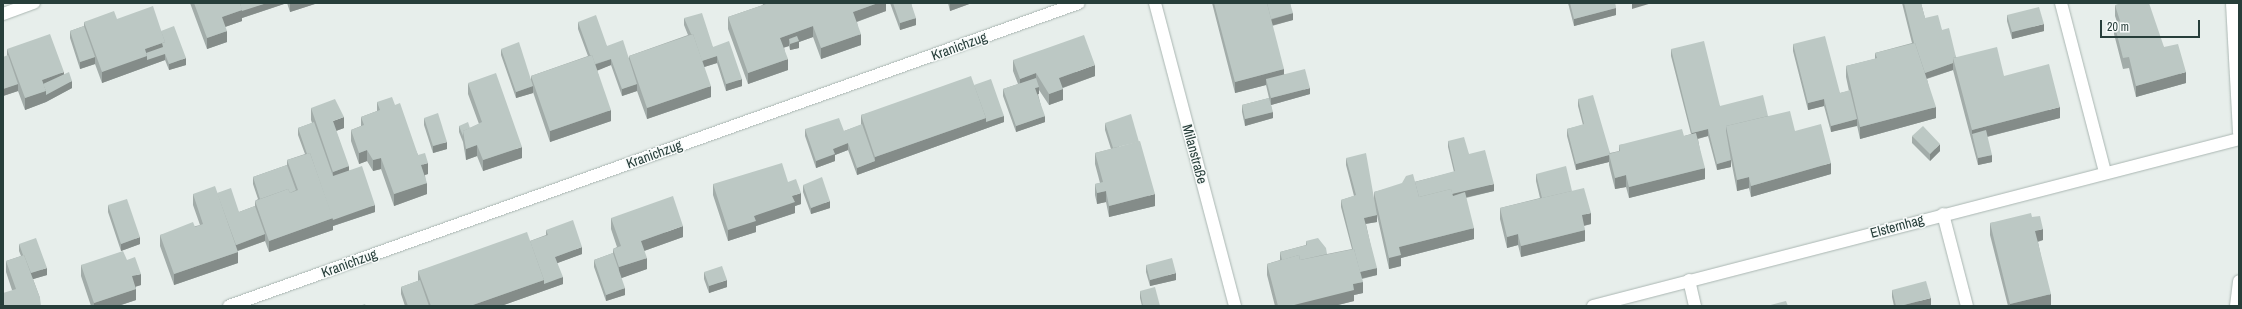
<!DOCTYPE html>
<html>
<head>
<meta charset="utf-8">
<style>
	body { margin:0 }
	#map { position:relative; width:2242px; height:309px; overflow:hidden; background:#e7eeeb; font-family:"Archivo Narrow",sans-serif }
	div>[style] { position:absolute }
	.roads { filter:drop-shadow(0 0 1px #aab6b2) drop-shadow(0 0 1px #aab6b2) }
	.minor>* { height:12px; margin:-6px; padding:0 6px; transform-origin:6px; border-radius:6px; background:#fff }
	.wall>* { inset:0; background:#a2aca9 }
	.shaded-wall>* { inset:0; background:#848c89 }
	.building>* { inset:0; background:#bcc8c4 }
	span { translate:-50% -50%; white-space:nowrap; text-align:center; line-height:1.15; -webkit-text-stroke:3px #f7faf9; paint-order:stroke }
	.street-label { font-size:14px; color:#273e3a }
	.frame { position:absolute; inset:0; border:4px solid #273e3a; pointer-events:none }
	.scale { position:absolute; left:2100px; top:20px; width:100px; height:18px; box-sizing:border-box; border:2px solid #273e3a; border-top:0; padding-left:5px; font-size:12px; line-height:14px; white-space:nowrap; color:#273e3a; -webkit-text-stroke:3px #f7faf9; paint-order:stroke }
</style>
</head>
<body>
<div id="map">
	<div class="roads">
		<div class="minor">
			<i style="left:1155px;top:3px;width:313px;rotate:75.2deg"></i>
			<i style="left:2061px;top:3px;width:175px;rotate:75.4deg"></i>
			<i style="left:2232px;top:3px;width:130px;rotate:86.9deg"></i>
			<i style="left:3px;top:14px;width:33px;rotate:-20deg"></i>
			<i style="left:1943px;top:214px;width:95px;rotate:75.4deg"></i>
			<i style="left:1689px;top:280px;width:27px;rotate:77deg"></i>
			<i style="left:229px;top:306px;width:902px;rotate:-19.62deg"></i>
			<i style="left:1593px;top:306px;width:667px;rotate:-14.49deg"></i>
			<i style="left:2236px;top:306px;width:25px;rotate:-83deg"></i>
		</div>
	</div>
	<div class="wall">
		<i style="clip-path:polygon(190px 3px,287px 3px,242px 18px,242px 21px,225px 27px,227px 42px,207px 49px)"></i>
		<i style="clip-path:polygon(287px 3px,318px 3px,290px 12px)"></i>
		<i style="clip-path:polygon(762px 3px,886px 3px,886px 11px,857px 22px,861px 45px,821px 59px,813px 37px,799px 42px,799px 48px,790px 50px,789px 46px,784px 47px,788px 70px,748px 84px,728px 29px,728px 17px,763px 5px)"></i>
		<i style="clip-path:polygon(890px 3px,911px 3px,916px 25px,900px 30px)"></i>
		<i style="clip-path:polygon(948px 3px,972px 3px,950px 11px)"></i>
		<i style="clip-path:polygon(1212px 3px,1290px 3px,1293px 20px,1272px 26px,1284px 74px,1310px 94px,1271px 105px,1273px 118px,1245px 126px,1242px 112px,1242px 105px,1269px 98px,1266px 85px,1235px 93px)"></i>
		<i style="clip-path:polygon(1568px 3px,1615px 3px,1616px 15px,1574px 26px)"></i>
		<i style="clip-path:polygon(1902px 3px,1921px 3px,1925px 18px,1942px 30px,1956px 57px,2004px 76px,2060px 118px,1987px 137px,1992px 162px,1978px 165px,1953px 70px,1927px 79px,1936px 118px,1860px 139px,1857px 125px,1831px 132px,1824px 106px,1808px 110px,1793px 51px,1793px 44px,1840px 93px,1849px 91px,1846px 77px,1846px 66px,1875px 59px,1875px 53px,1912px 43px)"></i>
		<i style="clip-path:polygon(2115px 5px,2164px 47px,2186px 83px,2136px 97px,2129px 68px,2123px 69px,2114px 34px,2114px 23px,2117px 22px,2115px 16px)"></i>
		<i style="clip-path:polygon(2007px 15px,2044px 31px,2012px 39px,2007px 21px)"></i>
		<i style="clip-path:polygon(684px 18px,713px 47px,742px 86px,726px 91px,717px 63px,704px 67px,711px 97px,647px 119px,637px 91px,622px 96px,611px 65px,597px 70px,611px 121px,550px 142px,533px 92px,533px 93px,516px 98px,501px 55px,501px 49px,531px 80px,531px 76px,588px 56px,578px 29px,578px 22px,607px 46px,629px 58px,629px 56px,688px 35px,684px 25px)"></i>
		<i style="clip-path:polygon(117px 19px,161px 31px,186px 65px,169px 70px,165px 60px,102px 83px,95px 64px,80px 69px,70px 38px,70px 31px,84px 26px,84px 22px)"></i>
		<i style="clip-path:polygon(7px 49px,64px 74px,72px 88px,46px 102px,25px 110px,18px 91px,3px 96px,7px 56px)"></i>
		<i style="clip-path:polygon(1671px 49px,1720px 106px,1768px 116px,1795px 131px,1831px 174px,1751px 197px,1749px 188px,1737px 191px,1731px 160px,1731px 167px,1717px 170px,1708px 136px,1698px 139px,1705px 179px,1629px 198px,1626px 187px,1615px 189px,1609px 165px,1609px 162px,1576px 170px,1567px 136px,1567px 129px,1583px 125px,1578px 106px,1578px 99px,1610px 153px,1619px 151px,1619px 145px,1684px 136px,1691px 134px,1671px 56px)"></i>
		<i style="clip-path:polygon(1013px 60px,1095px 76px,1063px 88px,1063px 100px,1049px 105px,1039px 90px,1039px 94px,1038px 94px,1045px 122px,1016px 132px,1003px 96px,1003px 89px,1018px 84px,1013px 71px)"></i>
		<i style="clip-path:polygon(468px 83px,522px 158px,483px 171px,477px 156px,466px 160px,463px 142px,459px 132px,459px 126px,470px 128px,479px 124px,468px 94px)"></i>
		<i style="clip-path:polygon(974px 85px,1004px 122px,857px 175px,848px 150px,835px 155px,835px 161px,816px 168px,805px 136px,805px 129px,844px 131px,861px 125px,861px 115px)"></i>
		<i style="clip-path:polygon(377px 102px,395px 105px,418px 155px,428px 174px,425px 175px,427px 194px,394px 206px,381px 169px,373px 171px,367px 161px,359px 164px,351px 141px,351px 130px,361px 126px,361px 117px,377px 111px)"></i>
		<i style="clip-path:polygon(311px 108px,344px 128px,336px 131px,349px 170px,375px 212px,333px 226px,333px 230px,269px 252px,265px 241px,238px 251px,238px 263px,174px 285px,160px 246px,160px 235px,200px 225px,193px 205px,193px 194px,217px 193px,239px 212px,255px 206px,255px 201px,258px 199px,253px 184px,253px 177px,287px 165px,287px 160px,305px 154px,298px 135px,298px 128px,312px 123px,311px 120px)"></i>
		<i style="clip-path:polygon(424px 118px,447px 149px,433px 153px,424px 125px)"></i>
		<i style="clip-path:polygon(1105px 123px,1155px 206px,1109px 217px,1106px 202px,1097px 204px,1095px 195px,1095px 184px,1100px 183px,1095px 164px,1095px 153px,1111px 149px,1105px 130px)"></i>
		<i style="clip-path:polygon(1912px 136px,1940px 151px,1930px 161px,1912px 143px)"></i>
		<i style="clip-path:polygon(1448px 141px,1469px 154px,1494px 191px,1466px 198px,1474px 239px,1401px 258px,1401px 266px,1389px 269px,1377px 215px,1377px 222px,1366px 224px,1377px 275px,1362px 279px,1363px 293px,1354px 295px,1354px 301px,1334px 306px,1275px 306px,1267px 275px,1267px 264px,1280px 260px,1280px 252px,1306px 245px,1306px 241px,1327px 254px,1352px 249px,1341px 207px,1341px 200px,1354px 196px,1346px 165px,1346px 158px,1374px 199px,1374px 192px,1454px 172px,1448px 147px)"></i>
		<i style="clip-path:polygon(1536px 174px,1572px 191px,1591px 224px,1584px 226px,1585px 241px,1521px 257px,1518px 245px,1507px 248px,1500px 219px,1500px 208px,1540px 198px,1536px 181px)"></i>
		<i style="clip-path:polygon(788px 182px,801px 204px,795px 206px,795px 213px,756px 226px,756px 232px,728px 241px,713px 195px,713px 184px)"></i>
		<i style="clip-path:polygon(803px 185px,830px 208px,811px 214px,803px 192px)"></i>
		<i style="clip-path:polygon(108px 205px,140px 244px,121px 251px,108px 212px)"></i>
		<i style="clip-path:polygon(2032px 217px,2043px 240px,2038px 242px,2051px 305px,2046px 306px,2008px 306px,1990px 235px,1990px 223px)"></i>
		<i style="clip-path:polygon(611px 218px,683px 237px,644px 251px,647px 269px,621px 278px,625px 295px,606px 301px,594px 267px,594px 260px,613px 253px,613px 249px,617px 247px,611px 229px)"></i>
		<i style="clip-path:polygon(546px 230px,582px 254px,557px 263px,563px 284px,501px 306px,405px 306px,401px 294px,401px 287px,418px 281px,418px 271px,530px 241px,546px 235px)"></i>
		<i style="clip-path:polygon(19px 244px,47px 275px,33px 279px,40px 298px,12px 290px,6px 272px,6px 261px,21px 256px,19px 251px)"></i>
		<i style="clip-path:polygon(127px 260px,141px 285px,136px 286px,136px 300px,118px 306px,91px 306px,81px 276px,81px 265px)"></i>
		<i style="clip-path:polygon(1146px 265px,1176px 280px,1150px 286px,1146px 272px)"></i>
		<i style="clip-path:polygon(704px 272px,727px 287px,709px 293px,704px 279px)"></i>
		<i style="clip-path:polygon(1892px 290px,1931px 305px,1926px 306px,1894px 306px,1892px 297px)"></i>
		<i style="clip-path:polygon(1140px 291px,1160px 306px,1142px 306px,1140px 298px)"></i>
	</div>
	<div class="shaded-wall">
		<i style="clip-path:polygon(267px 3px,287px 3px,242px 18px,242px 21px,222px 28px,222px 17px,242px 10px)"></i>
		<i style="clip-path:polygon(290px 3px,318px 3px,290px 12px)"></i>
		<i style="clip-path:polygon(878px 3px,886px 3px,886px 11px,853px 23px,853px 12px)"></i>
		<i style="clip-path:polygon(950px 3px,972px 3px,950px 11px)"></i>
		<i style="clip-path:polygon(1632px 3px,1652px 3px,1632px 9px)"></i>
		<i style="clip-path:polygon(1616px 8px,1616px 15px,1574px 26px,1574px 19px)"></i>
		<i style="clip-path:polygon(1293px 13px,1293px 20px,1270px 26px,1270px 20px)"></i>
		<i style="clip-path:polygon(916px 18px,916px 25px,900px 30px,900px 23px)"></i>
		<i style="clip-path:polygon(2044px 24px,2044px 31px,2012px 39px,2012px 32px)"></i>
		<i style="clip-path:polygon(813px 26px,813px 37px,799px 42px,799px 48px,790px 50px,790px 44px,789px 39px,789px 46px,780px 49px,780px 38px)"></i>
		<i style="clip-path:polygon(227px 31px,227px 42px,207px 49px,207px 38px)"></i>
		<i style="clip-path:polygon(861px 34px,861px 45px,821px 59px,821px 48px)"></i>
		<i style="clip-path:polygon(165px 42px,165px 60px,102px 83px,102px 72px,145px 49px)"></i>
		<i style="clip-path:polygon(717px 56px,717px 63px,701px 68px,701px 61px)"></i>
		<i style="clip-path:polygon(95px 57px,95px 64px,80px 69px,80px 62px)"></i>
		<i style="clip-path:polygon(186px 58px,186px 65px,169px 70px,169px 64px)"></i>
		<i style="clip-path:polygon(611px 59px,611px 65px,594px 72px,594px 65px)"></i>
		<i style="clip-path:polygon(788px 59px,788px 70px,748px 84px,748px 73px)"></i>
		<i style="clip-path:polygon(1953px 63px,1953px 70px,1922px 80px,1922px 74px)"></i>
		<i style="clip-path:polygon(1095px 65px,1095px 76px,1059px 89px,1059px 78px)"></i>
		<i style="clip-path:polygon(1284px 69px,1284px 80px,1266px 79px,1266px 85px,1235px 93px,1235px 82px)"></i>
		<i style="clip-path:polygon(64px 72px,64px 83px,44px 90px,42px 80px)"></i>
		<i style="clip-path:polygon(2186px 72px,2186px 83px,2136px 97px,2136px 86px)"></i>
		<i style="clip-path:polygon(1036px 73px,1036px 84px,1020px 90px,1020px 79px)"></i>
		<i style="clip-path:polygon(742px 79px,742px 86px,726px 91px,726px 84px)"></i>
		<i style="clip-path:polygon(72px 81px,72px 88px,46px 102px,25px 110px,25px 98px)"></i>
		<i style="clip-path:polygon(18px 84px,18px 91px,3px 96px,3px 89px)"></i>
		<i style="clip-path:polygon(637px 84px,637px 91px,622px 96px,622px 89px)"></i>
		<i style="clip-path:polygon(533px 86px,533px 93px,516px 98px,516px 92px)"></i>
		<i style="clip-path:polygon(711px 86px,711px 97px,647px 119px,647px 108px)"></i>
		<i style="clip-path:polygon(1039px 87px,1039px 94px,1035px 95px,1035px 88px)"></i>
		<i style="clip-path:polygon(1310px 88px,1310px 94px,1271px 105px,1271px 98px)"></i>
		<i style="clip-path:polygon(1063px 89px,1063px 100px,1049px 105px,1049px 94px)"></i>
		<i style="clip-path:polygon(1824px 99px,1824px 106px,1808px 110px,1808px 103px)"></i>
		<i style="clip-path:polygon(1936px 107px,1936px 118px,1860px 139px,1860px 127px)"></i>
		<i style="clip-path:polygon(2060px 107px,2060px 118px,1974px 140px,1972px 134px,1972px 141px,1972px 130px)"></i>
		<i style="clip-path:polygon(611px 110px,611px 121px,550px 142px,550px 131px)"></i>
		<i style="clip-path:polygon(1273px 112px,1273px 118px,1245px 126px,1245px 119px)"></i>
		<i style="clip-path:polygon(1004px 116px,1004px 122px,857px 175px,857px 168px,875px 161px,875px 157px,986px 118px)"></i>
		<i style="clip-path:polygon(1045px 116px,1045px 122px,1016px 132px,1016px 126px)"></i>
		<i style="clip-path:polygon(344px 117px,344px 128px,333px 132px,333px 121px)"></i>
		<i style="clip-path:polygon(1857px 119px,1857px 126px,1831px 132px,1831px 126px)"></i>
		<i style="clip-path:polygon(1708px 129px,1708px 136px,1692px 140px,1692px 133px)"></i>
		<i style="clip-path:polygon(447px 142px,447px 149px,433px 153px,433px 146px)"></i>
		<i style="clip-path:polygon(848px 143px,848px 150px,835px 155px,835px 161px,816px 168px,816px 161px,833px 149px)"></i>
		<i style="clip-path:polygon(1940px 144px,1940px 151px,1930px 161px,1930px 154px)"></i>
		<i style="clip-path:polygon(477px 145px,477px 156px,466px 160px,466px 149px)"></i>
		<i style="clip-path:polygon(522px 147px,522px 158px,483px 171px,483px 160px)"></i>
		<i style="clip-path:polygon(367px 150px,367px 161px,359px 164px,359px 153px)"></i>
		<i style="clip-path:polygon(1609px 155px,1609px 162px,1576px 170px,1576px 164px)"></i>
		<i style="clip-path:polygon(1992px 155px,1992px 162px,1978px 165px,1978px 158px)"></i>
		<i style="clip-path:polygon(381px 158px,381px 169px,373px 171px,373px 160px)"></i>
		<i style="clip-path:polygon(1731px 160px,1731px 167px,1717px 170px,1717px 164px)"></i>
		<i style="clip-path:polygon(428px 163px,428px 174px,421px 176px,421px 165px)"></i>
		<i style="clip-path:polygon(1831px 163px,1831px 174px,1751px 197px,1751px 186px)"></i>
		<i style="clip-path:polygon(349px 166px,349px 177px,333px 183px,333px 172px)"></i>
		<i style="clip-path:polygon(1705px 168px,1705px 179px,1629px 198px,1629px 187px)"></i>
		<i style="clip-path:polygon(1626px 175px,1626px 187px,1615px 189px,1615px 178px)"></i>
		<i style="clip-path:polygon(1749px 177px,1749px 188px,1737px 191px,1737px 180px)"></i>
		<i style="clip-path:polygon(427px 183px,427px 194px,394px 206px,394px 194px)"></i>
		<i style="clip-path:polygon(1494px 184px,1494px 191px,1419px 208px,1419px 201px)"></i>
		<i style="clip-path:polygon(1106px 191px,1106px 202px,1097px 204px,1097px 193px)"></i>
		<i style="clip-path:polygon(801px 193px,801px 204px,795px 206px,795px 213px,756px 226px,756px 232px,728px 241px,728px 230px,792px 196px)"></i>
		<i style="clip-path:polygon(1155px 194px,1155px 206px,1109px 217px,1109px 206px)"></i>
		<i style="clip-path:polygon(830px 201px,830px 208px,811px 214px,811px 208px)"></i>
		<i style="clip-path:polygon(375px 205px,375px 212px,333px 226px,333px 230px,269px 252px,269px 241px,333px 218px)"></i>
		<i style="clip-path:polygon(1591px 213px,1591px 224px,1582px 226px,1582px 215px)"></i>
		<i style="clip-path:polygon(1377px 215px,1377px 222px,1364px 224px,1364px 218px)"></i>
		<i style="clip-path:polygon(683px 226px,683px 237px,641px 252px,641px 241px)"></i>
		<i style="clip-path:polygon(1474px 228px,1474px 239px,1401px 258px,1401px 266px,1389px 269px,1389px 258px,1399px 247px)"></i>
		<i style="clip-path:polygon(2043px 229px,2043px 240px,2035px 242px,2035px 231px)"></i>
		<i style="clip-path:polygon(1585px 230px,1585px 241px,1521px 257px,1521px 246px)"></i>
		<i style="clip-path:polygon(265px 234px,265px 241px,234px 252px,234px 246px)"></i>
		<i style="clip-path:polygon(1518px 234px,1518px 245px,1507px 248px,1507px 237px)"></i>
		<i style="clip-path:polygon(140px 237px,140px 244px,121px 251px,121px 244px)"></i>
		<i style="clip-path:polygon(582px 247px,582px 254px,555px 264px,555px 257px)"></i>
		<i style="clip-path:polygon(238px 252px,238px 263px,174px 285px,174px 274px)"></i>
		<i style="clip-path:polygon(647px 258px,647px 269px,619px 279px,619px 267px)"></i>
		<i style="clip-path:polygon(47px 268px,47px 275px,30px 280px,30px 273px)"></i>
		<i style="clip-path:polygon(1377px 268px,1377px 275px,1359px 279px,1359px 272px)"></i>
		<i style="clip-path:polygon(1176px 273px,1176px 280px,1150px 286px,1150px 280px)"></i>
		<i style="clip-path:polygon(141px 274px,141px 285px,132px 288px,132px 276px)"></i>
		<i style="clip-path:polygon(563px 277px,563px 284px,501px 306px,470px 306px,544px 280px)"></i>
		<i style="clip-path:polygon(727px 280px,727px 287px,709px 293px,709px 286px)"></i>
		<i style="clip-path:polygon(1363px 282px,1363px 293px,1354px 295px,1354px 301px,1334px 306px,1290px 306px,1353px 284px)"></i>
		<i style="clip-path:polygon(625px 288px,625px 295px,606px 301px,606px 295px)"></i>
		<i style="clip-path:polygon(136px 289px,136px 300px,118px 306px,94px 306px,94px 303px)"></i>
		<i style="clip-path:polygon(2051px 294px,2051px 305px,2046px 306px,2010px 306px,2010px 304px)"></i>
		<i style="clip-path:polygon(1931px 298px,1931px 305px,1926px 306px,1900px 306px)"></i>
	</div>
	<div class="building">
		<i style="clip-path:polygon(194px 3px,240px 3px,242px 10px,222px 17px,227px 31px,207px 38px)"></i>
		<i style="clip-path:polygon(240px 3px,267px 3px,242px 11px)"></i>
		<i style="clip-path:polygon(766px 3px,878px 3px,853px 12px,861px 34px,821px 48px,813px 26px,780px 38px,788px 59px,748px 73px,728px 17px,766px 4px)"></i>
		<i style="clip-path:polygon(893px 3px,911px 3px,916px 18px,900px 23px)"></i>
		<i style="clip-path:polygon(1214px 3px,1267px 3px,1284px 69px,1235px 82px)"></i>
		<i style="clip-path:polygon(1267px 3px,1290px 3px,1293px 13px,1271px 19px)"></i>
		<i style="clip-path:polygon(1570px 3px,1615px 3px,1616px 8px,1574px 19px)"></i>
		<i style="clip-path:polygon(1904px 3px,1921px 3px,1925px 18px,1938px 15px,1942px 30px,1949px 28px,1956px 57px,1953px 58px,1953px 63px,1925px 73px,1915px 43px,1914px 43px)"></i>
		<i style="clip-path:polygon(2121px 3px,2149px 3px,2164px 47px,2178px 44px,2186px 72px,2136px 86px,2129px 57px,2123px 58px,2114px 23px,2120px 21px,2115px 5px)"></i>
		<i style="clip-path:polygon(153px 6px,165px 42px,145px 49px,147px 56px,102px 72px,84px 22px,114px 11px,117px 19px)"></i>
		<i style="clip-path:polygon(2039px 7px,2044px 24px,2012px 32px,2007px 15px)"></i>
		<i style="clip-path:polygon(702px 13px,713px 47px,729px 41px,742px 79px,726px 84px,717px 56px,702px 61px,693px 34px,691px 34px,684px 18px)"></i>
		<i style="clip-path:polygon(596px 15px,607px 46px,623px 40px,637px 84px,622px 89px,611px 59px,595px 64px,592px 55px,590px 55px,578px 22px)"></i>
		<i style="clip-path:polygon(84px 26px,95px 57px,80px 62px,70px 31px)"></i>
		<i style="clip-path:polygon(174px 26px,186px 58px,169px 64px,165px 54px,147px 60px,147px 56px,146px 53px,163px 47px,162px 43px,165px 42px,161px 31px)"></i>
		<i style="clip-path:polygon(50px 34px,64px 72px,42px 80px,46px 91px,25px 98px,7px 49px)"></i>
		<i style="clip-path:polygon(693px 34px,711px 86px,647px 108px,629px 56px)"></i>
		<i style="clip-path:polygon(1084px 35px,1095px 65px,1059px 78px,1063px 89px,1049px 94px,1036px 73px,1020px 79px,1013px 60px)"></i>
		<i style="clip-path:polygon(797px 36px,799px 41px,790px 44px,789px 39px)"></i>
		<i style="clip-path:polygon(1825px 36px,1840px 93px,1850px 90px,1857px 119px,1831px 126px,1824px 99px,1808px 103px,1793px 44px)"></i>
		<i style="clip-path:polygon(1704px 41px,1720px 106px,1763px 95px,1768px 116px,1726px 126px,1726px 131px,1731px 160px,1717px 164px,1708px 129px,1692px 133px,1671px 49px)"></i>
		<i style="clip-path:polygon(519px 42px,533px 86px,516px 92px,501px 49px)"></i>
		<i style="clip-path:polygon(1915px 43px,1936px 107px,1860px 127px,1846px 66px,1877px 58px,1875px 53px)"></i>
		<i style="clip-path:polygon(1997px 47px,2004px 76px,2049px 64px,2060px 107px,1972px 130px,1953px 58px)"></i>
		<i style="clip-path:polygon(8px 55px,18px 84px,3px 89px,3px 57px)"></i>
		<i style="clip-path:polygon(592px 55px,611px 110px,550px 131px,531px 76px)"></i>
		<i style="clip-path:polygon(1305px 69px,1310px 88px,1271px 98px,1266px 79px)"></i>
		<i style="clip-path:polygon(69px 72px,72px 81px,46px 95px,46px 91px,43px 84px)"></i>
		<i style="clip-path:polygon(496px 73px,522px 147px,483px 160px,477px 145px,466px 149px,463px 131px,482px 122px,468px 83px)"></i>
		<i style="clip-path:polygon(971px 76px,986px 118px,875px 157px,861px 115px)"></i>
		<i style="clip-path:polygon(1036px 78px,1039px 87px,1035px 88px,1045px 116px,1016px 126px,1003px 89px)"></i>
		<i style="clip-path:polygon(991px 79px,1004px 116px,986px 122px,986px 118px,974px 85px)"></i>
		<i style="clip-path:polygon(1593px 95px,1610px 153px,1609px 154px,1609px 155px,1576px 164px,1567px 129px,1584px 124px,1578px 99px)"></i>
		<i style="clip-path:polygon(392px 97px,395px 105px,400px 103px,418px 155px,425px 153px,428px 163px,421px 165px,427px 183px,394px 194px,381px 158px,373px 160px,367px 150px,359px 153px,351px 130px,364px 125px,361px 117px,380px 110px,377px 102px)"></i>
		<i style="clip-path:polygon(1269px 98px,1273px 112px,1245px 119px,1242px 105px)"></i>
		<i style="clip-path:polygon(335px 99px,344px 117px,333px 121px,349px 166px,333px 172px,311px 108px)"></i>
		<i style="clip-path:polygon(1790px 111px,1795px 131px,1821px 124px,1831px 163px,1751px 186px,1749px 177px,1737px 180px,1726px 126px)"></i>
		<i style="clip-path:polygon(438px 113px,447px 142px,433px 146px,424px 118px)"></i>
		<i style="clip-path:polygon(1131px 114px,1139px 142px,1113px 148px,1105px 123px)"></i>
		<i style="clip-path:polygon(839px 118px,844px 131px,862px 124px,875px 161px,857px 168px,848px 143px,833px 149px,835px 154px,816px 161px,805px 129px)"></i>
		<i style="clip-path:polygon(314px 122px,333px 176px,362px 166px,375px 205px,333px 220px,310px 153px,307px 154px,298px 128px)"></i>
		<i style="clip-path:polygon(468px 122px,470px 128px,463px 131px,463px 136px,459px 126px)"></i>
		<i style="clip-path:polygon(1923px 126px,1940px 144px,1930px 154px,1912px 136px)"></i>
		<i style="clip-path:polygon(1682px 129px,1684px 136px,1696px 133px,1705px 168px,1629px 187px,1626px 175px,1615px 178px,1609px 154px,1620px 151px,1619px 145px)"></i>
		<i style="clip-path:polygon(1986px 130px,1992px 155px,1978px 158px,1972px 134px)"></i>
		<i style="clip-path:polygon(1464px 137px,1469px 154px,1485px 150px,1494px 184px,1452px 194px,1451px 189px,1419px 197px,1415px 182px,1455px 171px,1448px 141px)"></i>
		<i style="clip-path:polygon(1140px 141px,1155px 194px,1109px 206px,1106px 191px,1097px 193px,1095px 184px,1103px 182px,1095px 153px)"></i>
		<i style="clip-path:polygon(310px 153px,333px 218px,269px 241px,255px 201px,288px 189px,290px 193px,298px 190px,287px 160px)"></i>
		<i style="clip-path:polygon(1366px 153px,1377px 215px,1364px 218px,1377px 268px,1360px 272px,1354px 249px,1353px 249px,1341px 200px,1356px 195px,1346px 158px)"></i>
		<i style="clip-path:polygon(782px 163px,788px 182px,796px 179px,801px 193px,792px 196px,795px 202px,754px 216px,756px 221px,728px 230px,713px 184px)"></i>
		<i style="clip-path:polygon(287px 165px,296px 190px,290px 193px,288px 189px,260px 199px,253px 177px)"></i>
		<i style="clip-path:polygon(1566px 166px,1572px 191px,1542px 198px,1536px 174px)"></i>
		<i style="clip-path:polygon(1413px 174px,1419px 197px,1451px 189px,1453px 196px,1465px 192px,1474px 228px,1399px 247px,1401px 255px,1389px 258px,1374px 192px,1402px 183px,1406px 176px)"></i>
		<i style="clip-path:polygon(822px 177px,830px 201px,811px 208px,803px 185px)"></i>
		<i style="clip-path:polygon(215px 186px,238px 252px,174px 274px,160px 235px,193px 222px,195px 227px,203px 224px,193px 194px)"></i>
		<i style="clip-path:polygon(231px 188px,239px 212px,255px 206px,265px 234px,236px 245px,217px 193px)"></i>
		<i style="clip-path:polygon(1584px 188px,1591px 213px,1582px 215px,1585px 230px,1521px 246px,1518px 234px,1507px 237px,1500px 208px)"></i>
		<i style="clip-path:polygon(673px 196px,683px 226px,641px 241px,647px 258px,619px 267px,613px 249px,621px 246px,611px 218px)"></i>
		<i style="clip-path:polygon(127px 199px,140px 237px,121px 244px,108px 205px)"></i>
		<i style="clip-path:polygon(2031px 213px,2032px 217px,2040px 216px,2043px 229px,2035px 231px,2051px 294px,2010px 304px,1990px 223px)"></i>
		<i style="clip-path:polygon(573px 220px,582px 247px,555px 257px,563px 277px,544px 284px,544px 280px,530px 241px,548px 235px,546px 230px)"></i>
		<i style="clip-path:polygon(527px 232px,544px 280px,470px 306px,431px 306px,418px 271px)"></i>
		<i style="clip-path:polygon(36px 238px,47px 268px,31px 273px,24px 255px,23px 255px,19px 244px)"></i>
		<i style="clip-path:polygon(1318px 238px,1326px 248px,1327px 254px,1300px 260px,1299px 255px,1282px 260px,1280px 252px,1307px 245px,1306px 241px)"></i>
		<i style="clip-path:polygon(1354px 249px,1363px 282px,1353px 284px,1354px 290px,1290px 306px,1278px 306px,1267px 264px,1299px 255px,1300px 260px)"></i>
		<i style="clip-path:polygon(123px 251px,127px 260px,135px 257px,141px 274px,132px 276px,136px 289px,94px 303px,81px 265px)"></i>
		<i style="clip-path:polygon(613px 253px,625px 288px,606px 295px,594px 260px)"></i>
		<i style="clip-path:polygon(24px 255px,40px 298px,41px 306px,3px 306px,3px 293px,16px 289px,6px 261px)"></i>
		<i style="clip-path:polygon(1172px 258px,1176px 273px,1150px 280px,1146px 265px)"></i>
		<i style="clip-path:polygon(722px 266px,727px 280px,709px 286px,704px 272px)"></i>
		<i style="clip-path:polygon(420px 280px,429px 306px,408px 306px,401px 287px)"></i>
		<i style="clip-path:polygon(1926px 281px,1931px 298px,1900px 306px,1896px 306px,1892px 290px)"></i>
		<i style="clip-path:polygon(1155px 287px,1160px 306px,1143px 306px,1140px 291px)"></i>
		<i style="clip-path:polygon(1786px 301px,1788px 306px,1767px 306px)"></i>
		<i style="clip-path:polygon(365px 304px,366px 306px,359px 306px)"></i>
	</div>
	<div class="street-label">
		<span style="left:959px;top:46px;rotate:-20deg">Kranichzug</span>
		<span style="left:654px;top:154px;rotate:-20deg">Kranichzug</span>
		<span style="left:1195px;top:154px;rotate:75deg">Milanstraße</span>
		<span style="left:1897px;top:226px;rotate:-15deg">Elsternhag</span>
		<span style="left:349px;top:263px;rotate:-20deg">Kranichzug</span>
	</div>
	<div class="frame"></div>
	<div class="scale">20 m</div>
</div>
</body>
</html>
